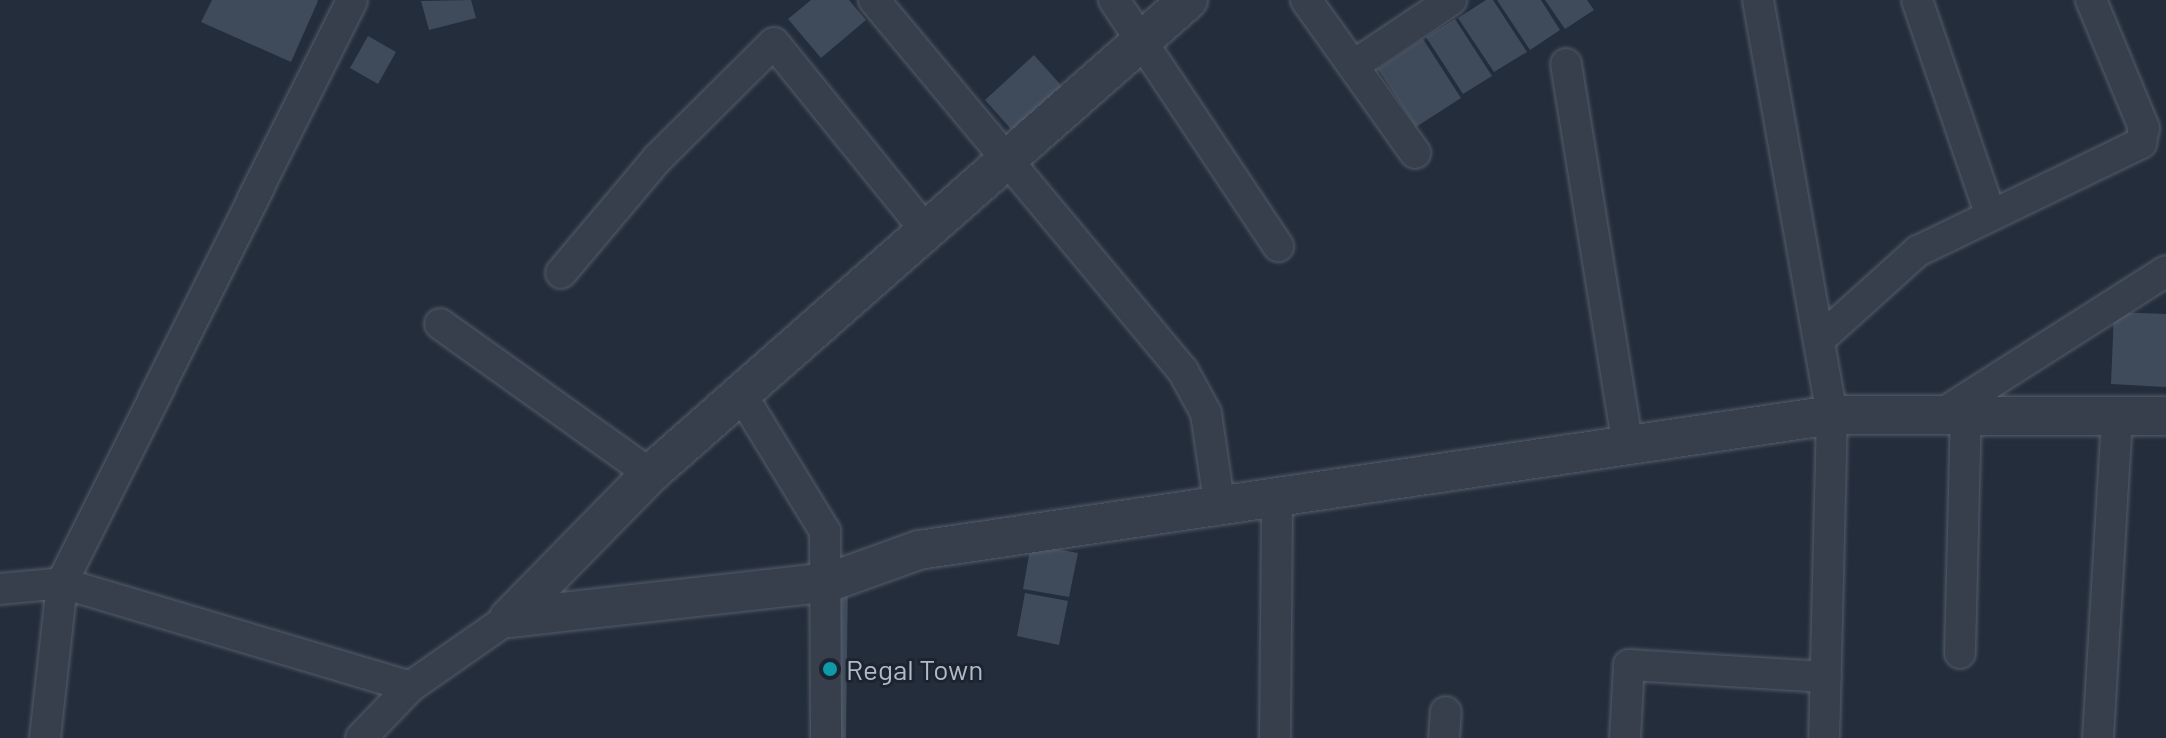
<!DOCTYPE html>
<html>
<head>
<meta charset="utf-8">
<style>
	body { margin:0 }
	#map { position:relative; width:2166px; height:738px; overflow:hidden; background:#232d3c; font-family:Barlow,sans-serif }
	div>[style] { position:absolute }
	.building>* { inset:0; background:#3f4b5b }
	.roads { filter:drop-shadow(0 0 2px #555d6a) drop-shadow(0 0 2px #555d6a) }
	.minor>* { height:30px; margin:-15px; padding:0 15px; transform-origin:15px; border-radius:15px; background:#373f4c }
	.tertiary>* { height:38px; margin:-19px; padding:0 19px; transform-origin:19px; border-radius:19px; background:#373f4c }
	.dots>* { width:22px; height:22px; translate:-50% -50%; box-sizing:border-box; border:4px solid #1c2431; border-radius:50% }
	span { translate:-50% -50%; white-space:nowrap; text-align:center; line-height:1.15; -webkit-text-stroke:6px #1c2431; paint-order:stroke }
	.poi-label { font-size:28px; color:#b2bac8 }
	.left { translate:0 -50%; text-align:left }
</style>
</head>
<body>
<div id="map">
	<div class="building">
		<i style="clip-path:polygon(212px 0,317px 0,318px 1px,291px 62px,201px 22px)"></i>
		<i style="clip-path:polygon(471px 0,476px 18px,429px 30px,421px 1px)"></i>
		<i style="clip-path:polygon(811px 0,849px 0,866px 20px,821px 58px,788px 19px)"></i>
		<i style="clip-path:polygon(1486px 0,1493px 0,1527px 52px,1494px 72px,1458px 18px)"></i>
		<i style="clip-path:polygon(1497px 0,1541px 0,1560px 30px,1530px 50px)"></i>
		<i style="clip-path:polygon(1545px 0,1587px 0,1594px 10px,1565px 29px)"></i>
		<i style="clip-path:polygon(1455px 19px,1492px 76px,1463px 94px,1426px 37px)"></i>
		<i style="clip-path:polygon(368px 36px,396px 52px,378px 84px,350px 68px)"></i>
		<i style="clip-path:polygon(1423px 39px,1461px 98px,1416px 127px,1378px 69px)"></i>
		<i style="clip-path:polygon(1034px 55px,1068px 93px,1019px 138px,985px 100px)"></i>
		<i style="clip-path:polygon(2114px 312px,2166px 314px,2166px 387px,2111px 384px)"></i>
		<i style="clip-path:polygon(1031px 544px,1078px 553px,1069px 597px,1023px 589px)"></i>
		<i style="clip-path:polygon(848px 575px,846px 738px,812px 738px,816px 600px)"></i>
		<i style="clip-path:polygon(1025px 593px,1068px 601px,1059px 645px,1017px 636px)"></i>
	</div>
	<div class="roads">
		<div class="minor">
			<i style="left:874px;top:0;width:483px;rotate:50.2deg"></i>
			<i style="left:1183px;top:371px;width:48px;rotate:61.3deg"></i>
			<i style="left:1206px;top:413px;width:90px;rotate:81.7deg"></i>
			<i style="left:1114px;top:0;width:296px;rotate:56.3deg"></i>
			<i style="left:1306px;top:0;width:188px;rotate:54.5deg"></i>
			<i style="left:1758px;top:0;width:422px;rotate:79.9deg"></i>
			<i style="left:1832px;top:415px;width:323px;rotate:91.4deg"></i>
			<i style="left:1917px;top:0;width:225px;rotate:71.1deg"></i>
			<i style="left:1566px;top:64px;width:387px;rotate:80.8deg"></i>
			<i style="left:1354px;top:65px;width:117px;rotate:-33.8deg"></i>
			<i style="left:561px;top:273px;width:150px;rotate:-49.9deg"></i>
			<i style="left:658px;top:158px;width:163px;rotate:-44.8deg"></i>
			<i style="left:774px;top:43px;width:243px;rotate:51deg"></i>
			<i style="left:440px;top:324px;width:258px;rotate:35.5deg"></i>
			<i style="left:1819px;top:340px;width:133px;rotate:-42deg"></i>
			<i style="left:1918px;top:251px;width:248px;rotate:-25.8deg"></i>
			<i style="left:2141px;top:143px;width:15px;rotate:-79deg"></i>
			<i style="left:2144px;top:128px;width:139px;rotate:-112.5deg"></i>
			<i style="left:741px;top:394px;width:161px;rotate:58.5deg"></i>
			<i style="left:825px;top:531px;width:207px;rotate:89.7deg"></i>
			<i style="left:1945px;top:412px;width:262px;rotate:-32.5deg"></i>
			<i style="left:0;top:589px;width:62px;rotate:-5.5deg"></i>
			<i style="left:62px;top:583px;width:363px;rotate:16.6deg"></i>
			<i style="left:1960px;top:653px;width:241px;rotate:-88.6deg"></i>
			<i style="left:45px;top:738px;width:156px;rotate:-83.7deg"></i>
			<i style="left:62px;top:583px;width:651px;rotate:-63.55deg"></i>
			<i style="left:361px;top:738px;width:71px;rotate:-46.1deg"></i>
			<i style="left:410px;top:687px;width:121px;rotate:-34.9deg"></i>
			<i style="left:1275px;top:738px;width:245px;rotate:-89.5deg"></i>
			<i style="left:1444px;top:738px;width:26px;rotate:-86deg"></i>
			<i style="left:1625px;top:738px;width:73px;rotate:-86.9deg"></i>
			<i style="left:1629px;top:665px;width:197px;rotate:3.5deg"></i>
			<i style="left:2098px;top:738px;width:323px;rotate:-86.6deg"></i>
		</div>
		<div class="tertiary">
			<i style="left:509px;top:618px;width:323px;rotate:-6.4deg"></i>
			<i style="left:830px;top:582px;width:95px;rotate:-19.8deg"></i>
			<i style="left:919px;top:550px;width:923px;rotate:-8.41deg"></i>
			<i style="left:1832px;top:415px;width:334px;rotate:0.2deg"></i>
			<i style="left:509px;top:618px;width:202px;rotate:-45.6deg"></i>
			<i style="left:650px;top:474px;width:717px;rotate:-41.38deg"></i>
		</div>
	</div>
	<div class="dots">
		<i style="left:830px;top:669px;background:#0f9aa8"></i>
	</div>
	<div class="poi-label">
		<span class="left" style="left:846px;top:669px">Regal Town</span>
	</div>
</div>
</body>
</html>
